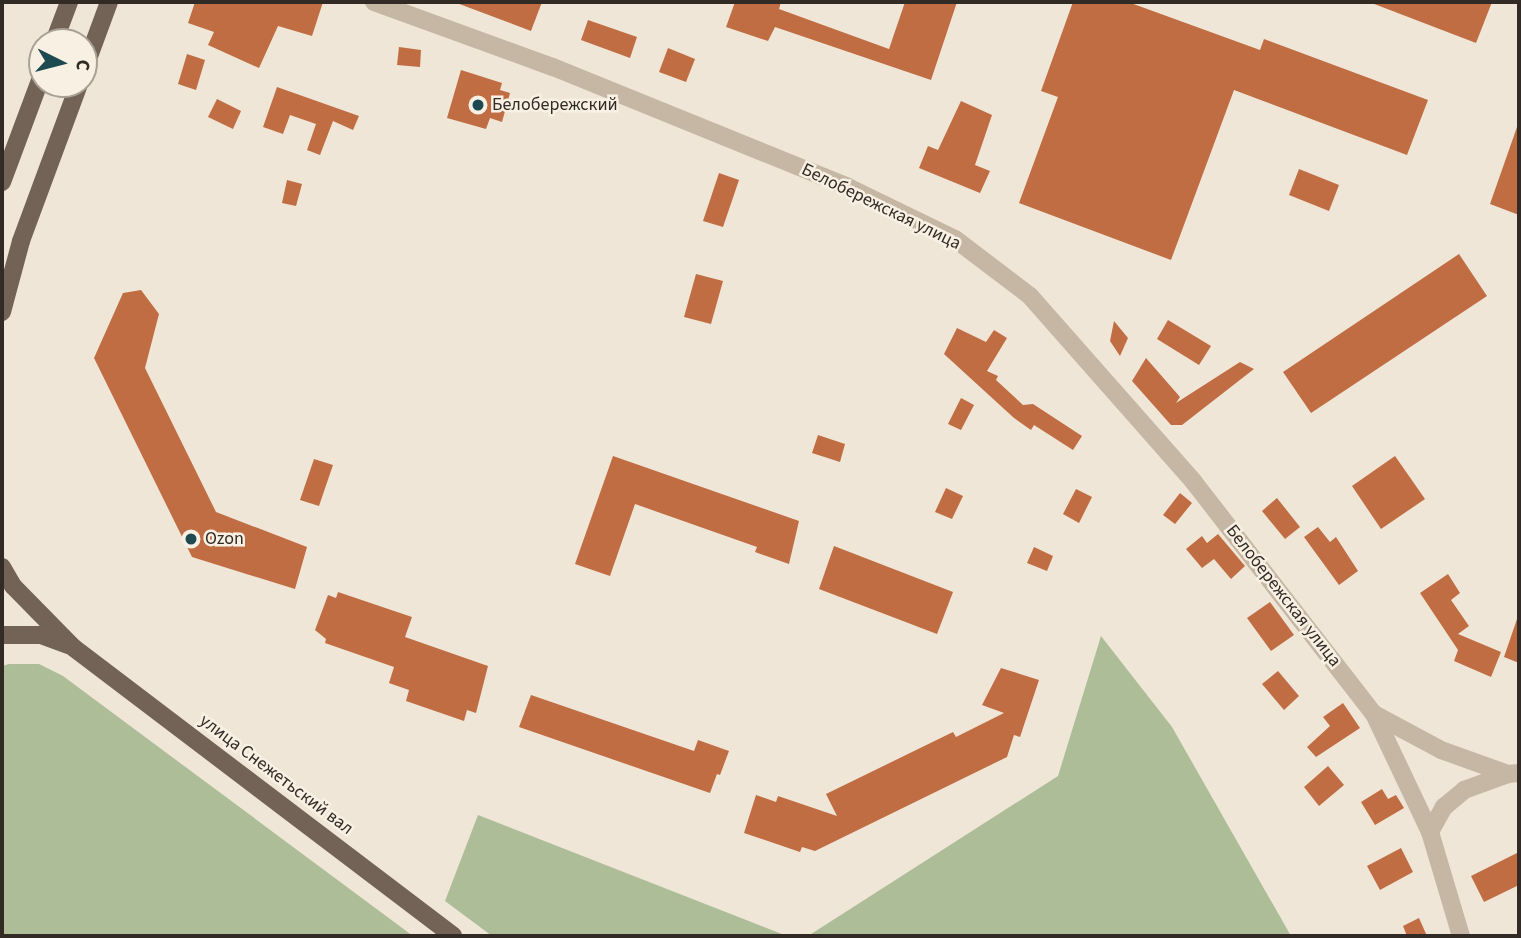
<!DOCTYPE html>
<html>
<head>
<meta charset="utf-8">
<style>
	body { margin:0 }
	#map { position:relative; width:1521px; height:938px; overflow:hidden; background:#efe6d7; font-family:"Source Sans 3",sans-serif }
	div>[style] { position:absolute }
	.green>* { inset:0; background:#adbd98 }
	.building>* { inset:0; background:#c16d43 }
	.minor>* { height:18px; margin:-9px; padding:0 9px; transform-origin:9px; border-radius:9px; background:#c6b7a4 }
	.major>* { height:18px; margin:-9px; padding:0 9px; transform-origin:9px; border-radius:9px; background:#736356 }
	.dots>* { width:19px; height:19px; translate:-50% -50%; box-sizing:border-box; border:4px solid #f8f0e2; border-radius:50% }
	span { translate:-50% -50%; white-space:nowrap; text-align:center; line-height:1.15; -webkit-text-stroke:5px #f8f0e2; paint-order:stroke }
	.poi-label { font-size:18px; color:#322a25 }
	.left { translate:0 -50%; text-align:left }
	.street-label { font-size:18px; color:#322a25 }
	.frame { position:absolute; inset:0; border:4px solid #322a25; pointer-events:none }
	.north { position:absolute; left:28px; top:28px; width:70px; height:70px; box-sizing:border-box; background:#f8f0e2; border:2px solid #a9a196; border-radius:50%; rotate:96deg; font-size:19px; font-weight:700; line-height:28px; text-align:center; color:#322a25 }
	.north::after { content:''; display:block; margin:auto; width:24px; height:32px; background:#1d4951; clip-path:polygon(50% 0,100% 100%,50% 72%,0 100%) }
</style>
</head>
<body>
<div id="map">
	<div class="green">
		<i style="clip-path:polygon(1101px 636px,1172px 727px,1291px 936px,808px 936px,1058px 776px)"></i>
		<i style="clip-path:polygon(9px 664px,39px 664px,63px 676px,413px 936px,2px 936px,2px 666px)"></i>
		<i style="clip-path:polygon(478px 815px,787px 936px,492px 936px,445px 901px)"></i>
	</div>
	<div class="building">
		<i style="clip-path:polygon(195px 2px,323px 2px,312px 36px,278px 26px,259px 68px,208px 45px,214px 32px,188px 23px)"></i>
		<i style="clip-path:polygon(454px 2px,542px 2px,531px 31px)"></i>
		<i style="clip-path:polygon(735px 2px,781px 2px,779px 9px,889px 49px,905px 2px,957px 2px,931px 80px,775px 27px,768px 41px,726px 27px)"></i>
		<i style="clip-path:polygon(1073px 2px,1128px 2px,1260px 50px,1264px 39px,1428px 100px,1407px 155px,1234px 90px,1171px 260px,1019px 203px,1058px 97px,1041px 91px)"></i>
		<i style="clip-path:polygon(1369px 2px,1492px 2px,1476px 43px)"></i>
		<i style="clip-path:polygon(588px 20px,637px 37px,630px 58px,581px 40px)"></i>
		<i style="clip-path:polygon(399px 47px,421px 50px,420px 67px,397px 65px)"></i>
		<i style="clip-path:polygon(668px 48px,695px 59px,686px 82px,659px 72px)"></i>
		<i style="clip-path:polygon(187px 54px,205px 60px,196px 90px,178px 84px)"></i>
		<i style="clip-path:polygon(461px 70px,502px 83px,500px 90px,510px 93px,502px 122px,490px 118px,486px 129px,447px 118px)"></i>
		<i style="clip-path:polygon(277px 87px,359px 116px,353px 130px,333px 121px,320px 155px,307px 150px,316px 124px,290px 115px,283px 134px,263px 127px)"></i>
		<i style="clip-path:polygon(217px 99px,241px 111px,233px 129px,208px 117px)"></i>
		<i style="clip-path:polygon(961px 101px,992px 115px,975px 165px,990px 171px,980px 193px,919px 168px,928px 146px,938px 150px)"></i>
		<i style="clip-path:polygon(1517px 127px,1519px 127px,1519px 215px,1490px 204px)"></i>
		<i style="clip-path:polygon(1299px 169px,1339px 185px,1329px 211px,1289px 195px)"></i>
		<i style="clip-path:polygon(719px 173px,739px 180px,723px 227px,703px 221px)"></i>
		<i style="clip-path:polygon(287px 180px,302px 184px,296px 206px,282px 203px)"></i>
		<i style="clip-path:polygon(1459px 254px,1487px 296px,1311px 413px,1283px 372px)"></i>
		<i style="clip-path:polygon(696px 274px,723px 281px,711px 324px,684px 317px)"></i>
		<i style="clip-path:polygon(141px 290px,159px 314px,145px 368px,216px 512px,307px 547px,295px 589px,192px 557px,94px 358px,123px 293px)"></i>
		<i style="clip-path:polygon(1168px 320px,1211px 346px,1199px 365px,1157px 339px)"></i>
		<i style="clip-path:polygon(1114px 321px,1128px 338px,1120px 356px,1110px 341px)"></i>
		<i style="clip-path:polygon(957px 328px,986px 342px,994px 330px,1007px 338px,987px 371px,998px 376px,996px 380px,1023px 405px,1033px 404px,1082px 436px,1073px 450px,1034px 425px,1031px 430px,1014px 418px,944px 354px)"></i>
		<i style="clip-path:polygon(1146px 358px,1180px 397px,1176px 403px,1240px 362px,1254px 369px,1182px 425px,1171px 425px,1132px 381px)"></i>
		<i style="clip-path:polygon(961px 398px,974px 405px,961px 430px,948px 424px)"></i>
		<i style="clip-path:polygon(818px 435px,845px 444px,840px 462px,812px 453px)"></i>
		<i style="clip-path:polygon(613px 456px,799px 521px,789px 564px,755px 552px,757px 547px,635px 504px,610px 576px,575px 564px)"></i>
		<i style="clip-path:polygon(1395px 456px,1425px 499px,1381px 529px,1352px 486px)"></i>
		<i style="clip-path:polygon(314px 459px,333px 465px,319px 506px,300px 500px)"></i>
		<i style="clip-path:polygon(946px 488px,963px 496px,952px 519px,935px 512px)"></i>
		<i style="clip-path:polygon(1076px 489px,1092px 497px,1079px 523px,1063px 514px)"></i>
		<i style="clip-path:polygon(1180px 493px,1192px 503px,1175px 524px,1163px 515px)"></i>
		<i style="clip-path:polygon(1277px 498px,1300px 527px,1285px 539px,1262px 511px)"></i>
		<i style="clip-path:polygon(1318px 527px,1330px 542px,1336px 537px,1358px 571px,1339px 585px,1304px 537px)"></i>
		<i style="clip-path:polygon(1218px 534px,1245px 566px,1231px 579px,1214px 559px,1202px 568px,1186px 549px,1202px 536px,1207px 543px)"></i>
		<i style="clip-path:polygon(834px 546px,953px 592px,937px 634px,819px 589px)"></i>
		<i style="clip-path:polygon(1034px 547px,1053px 556px,1047px 571px,1027px 563px)"></i>
		<i style="clip-path:polygon(1448px 574px,1460px 593px,1451px 600px,1469px 626px,1458px 634px,1501px 652px,1491px 677px,1454px 661px,1458px 650px,1420px 593px)"></i>
		<i style="clip-path:polygon(338px 592px,412px 617px,405px 637px,488px 666px,476px 713px,467px 710px,464px 721px,406px 701px,409px 690px,389px 683px,394px 667px,325px 643px,326px 639px,315px 630px,328px 595px,336px 598px)"></i>
		<i style="clip-path:polygon(1270px 602px,1294px 635px,1271px 651px,1247px 618px)"></i>
		<i style="clip-path:polygon(1517px 619px,1519px 620px,1519px 663px,1504px 657px)"></i>
		<i style="clip-path:polygon(1001px 668px,1039px 680px,1020px 737px,1014px 735px,1007px 757px,815px 851px,802px 847px,800px 852px,744px 833px,756px 795px,776px 802px,778px 796px,837px 816px,826px 794px,953px 732px,956px 737px,1004px 713px,982px 705px)"></i>
		<i style="clip-path:polygon(1278px 671px,1299px 696px,1284px 710px,1262px 684px)"></i>
		<i style="clip-path:polygon(531px 695px,694px 751px,698px 740px,729px 751px,720px 775px,717px 774px,710px 793px,519px 727px)"></i>
		<i style="clip-path:polygon(1343px 703px,1360px 728px,1316px 757px,1307px 747px,1330px 726px,1323px 717px)"></i>
		<i style="clip-path:polygon(1328px 766px,1344px 785px,1319px 806px,1304px 787px)"></i>
		<i style="clip-path:polygon(1382px 789px,1388px 799px,1396px 795px,1404px 808px,1375px 825px,1361px 802px)"></i>
		<i style="clip-path:polygon(1401px 848px,1413px 872px,1380px 890px,1367px 866px)"></i>
		<i style="clip-path:polygon(1519px 852px,1519px 885px,1484px 902px,1471px 876px)"></i>
		<i style="clip-path:polygon(1419px 918px,1427px 936px,1407px 936px,1403px 926px)"></i>
	</div>
	<div class="minor">
		<i style="left:374px;top:2px;width:190px;rotate:20deg"></i>
		<i style="left:553px;top:67px;width:318px;rotate:22.1deg"></i>
		<i style="left:848px;top:187px;width:119px;rotate:25.9deg"></i>
		<i style="left:955px;top:239px;width:94px;rotate:37.2deg"></i>
		<i style="left:1030px;top:296px;width:247px;rotate:48.6deg"></i>
		<i style="left:1193px;top:481px;width:295px;rotate:52.2deg"></i>
		<i style="left:1374px;top:714px;width:131px;rotate:64.6deg"></i>
		<i style="left:1430px;top:832px;width:109px;rotate:73.4deg"></i>
		<i style="left:1374px;top:714px;width:76px;rotate:28.2deg"></i>
		<i style="left:1441px;top:750px;width:71px;rotate:19.7deg"></i>
		<i style="left:1508px;top:774px;width:11px;rotate:-5deg"></i>
		<i style="left:1430px;top:832px;width:29px;rotate:-61deg"></i>
		<i style="left:1444px;top:807px;width:26px;rotate:-40deg"></i>
		<i style="left:1464px;top:790px;width:47px;rotate:-20deg"></i>
	</div>
	<div class="major">
		<i style="left:54px;top:42px;width:43px;rotate:-69.4deg"></i>
		<i style="left:84px;top:70px;width:72px;rotate:-69.8deg"></i>
		<i style="left:2px;top:182px;width:114px;rotate:-69.5deg"></i>
		<i style="left:2px;top:312px;width:73px;rotate:-75deg"></i>
		<i style="left:21px;top:241px;width:167px;rotate:-69.7deg"></i>
		<i style="left:2px;top:567px;width:22px;rotate:60deg"></i>
		<i style="left:13px;top:586px;width:87px;rotate:45.5deg"></i>
		<i style="left:74px;top:648px;width:476px;rotate:37.2deg"></i>
		<i style="left:2px;top:635px;width:39px"></i>
		<i style="left:41px;top:635px;width:29px;rotate:20deg"></i>
	</div>
	<div class="dots">
		<i style="left:478px;top:105px;background:#1d4951"></i>
		<i style="left:191px;top:539px;background:#1d4951"></i>
	</div>
	<div class="poi-label">
		<span class="left" style="left:492px;top:105px">Белобережский</span>
		<span class="left" style="left:205px;top:539px">Ozon</span>
	</div>
	<div class="street-label">
		<span style="left:881px;top:207px;rotate:26deg">Белобережская улица</span>
		<span style="left:1283px;top:596px;rotate:52deg">Белобережская улица</span>
		<span style="left:276px;top:775px;rotate:37deg">улица Снежетьский вал</span>
	</div>
	<div class="frame"></div>
	<div class="north">С</div>
</div>
</body>
</html>
